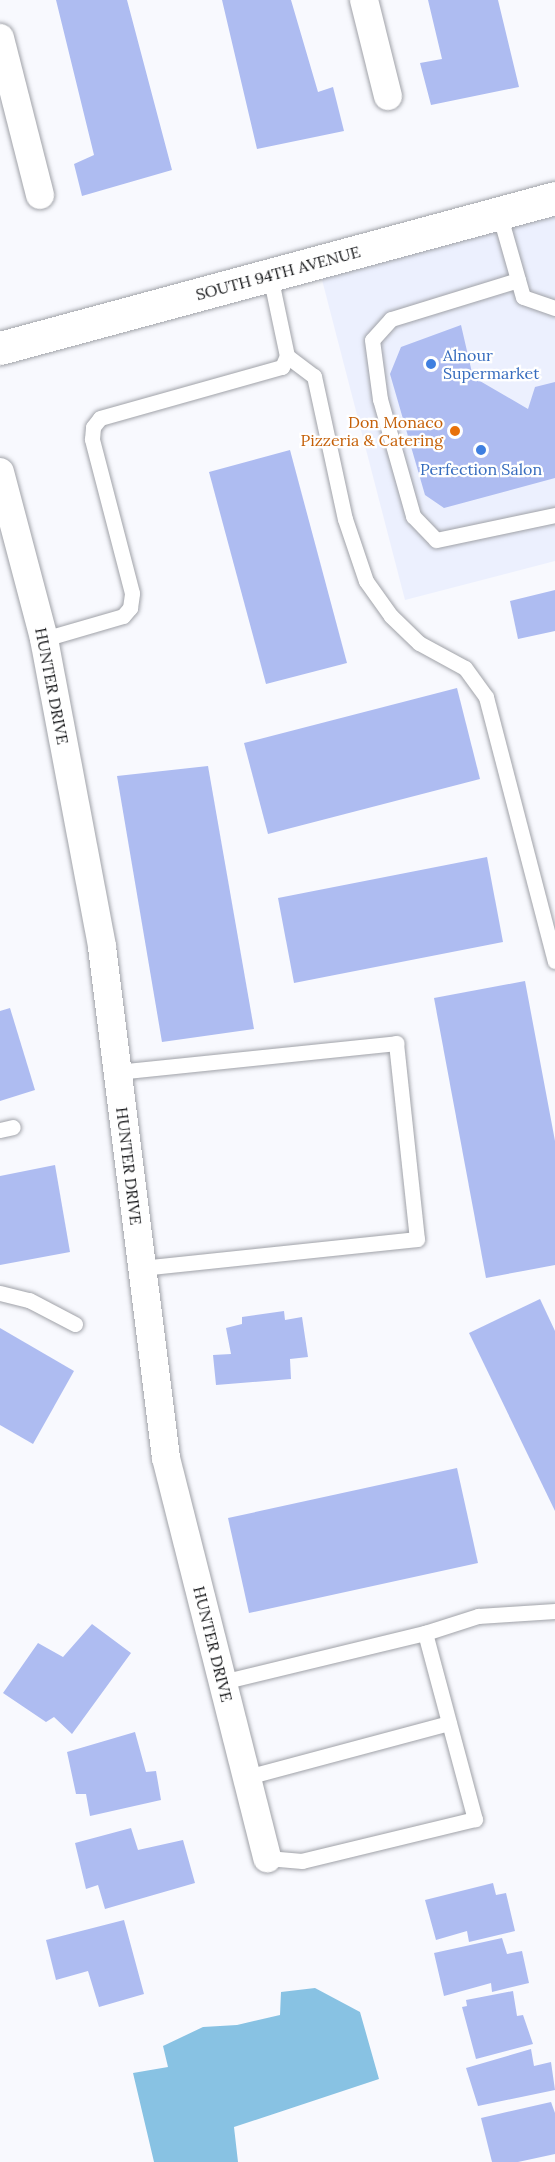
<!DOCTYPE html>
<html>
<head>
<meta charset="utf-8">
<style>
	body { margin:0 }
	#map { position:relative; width:555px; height:2162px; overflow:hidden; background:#f8f9fe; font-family:Lora,serif }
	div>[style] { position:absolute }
	.built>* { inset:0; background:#ecf0fe }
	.water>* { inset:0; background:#88c2e3 }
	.building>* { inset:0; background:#aebcf1 }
	.roads { filter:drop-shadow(0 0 2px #a0a2a8) drop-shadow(0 0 2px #a0a2a8) }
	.lane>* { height:15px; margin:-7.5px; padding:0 7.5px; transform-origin:7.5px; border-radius:7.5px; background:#fff }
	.street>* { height:28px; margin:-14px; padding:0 14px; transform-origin:14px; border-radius:14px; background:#fff }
	.secondary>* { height:33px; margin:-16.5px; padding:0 16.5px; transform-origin:16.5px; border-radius:16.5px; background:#fff }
	.dots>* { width:16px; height:16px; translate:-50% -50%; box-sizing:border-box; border:3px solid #fff; border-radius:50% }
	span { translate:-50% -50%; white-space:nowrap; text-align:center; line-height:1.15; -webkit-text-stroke:4.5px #fff; paint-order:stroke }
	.street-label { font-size:16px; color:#131416 }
	.shop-label { font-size:16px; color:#366cbe }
	.left { translate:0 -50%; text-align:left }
	.food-label { font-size:16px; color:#c56008 }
	.right { translate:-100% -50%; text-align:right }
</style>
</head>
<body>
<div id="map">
	<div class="built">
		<i style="clip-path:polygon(555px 208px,555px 561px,405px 600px,320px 272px)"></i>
	</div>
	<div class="water">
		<i style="clip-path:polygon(315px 1988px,360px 2012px,379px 2079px,234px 2127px,238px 2162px,154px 2162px,133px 2073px,168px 2067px,163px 2046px,203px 2027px,237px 2025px,280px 2015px,281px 1992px)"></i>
	</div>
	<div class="building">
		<i style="clip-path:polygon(56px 0,127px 0,172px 170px,82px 196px,74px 164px,94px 155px)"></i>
		<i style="clip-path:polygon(222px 0,291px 0,318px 92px,333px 87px,344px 131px,257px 149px)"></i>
		<i style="clip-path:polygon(428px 0,498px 0,519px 87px,431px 105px,420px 63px,442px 59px)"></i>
		<i style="clip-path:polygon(461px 325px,473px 377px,528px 409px,535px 387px,555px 382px,555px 478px,444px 508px,425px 495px,390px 374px,401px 347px)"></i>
		<i style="clip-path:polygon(290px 450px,347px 663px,266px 684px,209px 472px)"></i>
		<i style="clip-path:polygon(555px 590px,555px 631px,518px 639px,510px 601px)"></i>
		<i style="clip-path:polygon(457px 688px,480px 779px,268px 834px,244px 743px)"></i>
		<i style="clip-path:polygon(208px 766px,254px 1029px,162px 1042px,117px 776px)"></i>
		<i style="clip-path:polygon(487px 857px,503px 942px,294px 983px,278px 898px)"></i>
		<i style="clip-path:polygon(525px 981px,555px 1141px,555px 1265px,486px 1278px,434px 998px)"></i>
		<i style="clip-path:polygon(10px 1008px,35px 1090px,0 1101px,0 1011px)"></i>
		<i style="clip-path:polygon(55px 1165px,70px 1252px,0 1265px,0 1176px)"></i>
		<i style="clip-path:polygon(540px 1299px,555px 1331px,555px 1511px,469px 1333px)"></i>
		<i style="clip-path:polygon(284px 1311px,285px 1320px,302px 1317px,308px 1357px,290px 1359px,291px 1379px,216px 1385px,213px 1355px,231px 1354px,226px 1328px,242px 1324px,242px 1317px)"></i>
		<i style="clip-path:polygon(0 1328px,74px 1371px,33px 1444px,0 1425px)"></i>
		<i style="clip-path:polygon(457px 1468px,478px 1563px,249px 1613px,228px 1518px)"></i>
		<i style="clip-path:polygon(92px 1624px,131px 1653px,72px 1734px,54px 1717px,46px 1722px,3px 1693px,38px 1643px,63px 1657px)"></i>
		<i style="clip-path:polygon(135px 1732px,146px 1772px,156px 1771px,161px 1800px,90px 1816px,86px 1794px,76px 1794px,67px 1752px)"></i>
		<i style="clip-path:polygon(131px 1828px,138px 1850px,183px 1840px,195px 1883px,105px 1909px,98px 1885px,86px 1889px,75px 1843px)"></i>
		<i style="clip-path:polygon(493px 1883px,496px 1895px,506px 1893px,515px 1931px,469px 1942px,467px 1931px,436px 1940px,425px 1900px)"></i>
		<i style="clip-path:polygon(124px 1920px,144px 1994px,99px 2007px,88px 1971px,56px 1980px,46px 1940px)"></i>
		<i style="clip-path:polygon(502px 1938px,507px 1954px,522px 1951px,529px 1983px,492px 1992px,491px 1983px,444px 1996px,434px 1953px)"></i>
		<i style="clip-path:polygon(513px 1991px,517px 2016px,523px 2015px,533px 2044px,476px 2059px,462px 2007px,467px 2006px,466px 2000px)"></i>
		<i style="clip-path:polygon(531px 2049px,534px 2066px,551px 2062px,555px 2090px,478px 2106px,466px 2068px)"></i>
		<i style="clip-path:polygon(551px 2102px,555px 2113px,555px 2154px,518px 2162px,492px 2162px,481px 2118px)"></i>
	</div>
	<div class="roads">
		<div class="lane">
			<i style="left:499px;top:213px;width:87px;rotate:74.1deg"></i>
			<i style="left:523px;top:297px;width:34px;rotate:19deg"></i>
			<i style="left:518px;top:280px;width:133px;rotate:162.9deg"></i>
			<i style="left:391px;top:319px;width:28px;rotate:132deg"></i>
			<i style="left:372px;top:340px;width:60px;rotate:82.3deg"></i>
			<i style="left:380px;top:399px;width:122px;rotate:74.2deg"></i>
			<i style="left:413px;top:516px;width:33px;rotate:46deg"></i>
			<i style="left:436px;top:540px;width:122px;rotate:-11.9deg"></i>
			<i style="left:287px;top:356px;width:34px;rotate:37deg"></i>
			<i style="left:314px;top:376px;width:146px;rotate:77.8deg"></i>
			<i style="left:345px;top:519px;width:65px;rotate:71.3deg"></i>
			<i style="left:366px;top:581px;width:43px;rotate:54.5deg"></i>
			<i style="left:391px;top:616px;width:39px;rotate:44deg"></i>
			<i style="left:419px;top:643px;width:52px;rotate:28.5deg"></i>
			<i style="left:465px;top:668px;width:36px;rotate:54deg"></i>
			<i style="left:486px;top:697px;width:273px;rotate:75.4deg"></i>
			<i style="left:44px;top:639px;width:82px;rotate:-16.2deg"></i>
			<i style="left:123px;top:616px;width:11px;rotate:-49deg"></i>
			<i style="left:130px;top:608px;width:15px;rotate:-82deg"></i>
			<i style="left:132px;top:593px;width:159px;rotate:-104.6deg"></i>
			<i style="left:92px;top:439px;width:12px;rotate:-85deg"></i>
			<i style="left:93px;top:427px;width:11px;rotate:-52deg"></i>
			<i style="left:100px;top:418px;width:189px;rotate:-15.7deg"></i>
			<i style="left:282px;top:367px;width:12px;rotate:-66deg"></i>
			<i style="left:287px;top:356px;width:83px;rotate:-101.9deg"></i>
			<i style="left:117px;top:1072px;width:281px;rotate:-5.9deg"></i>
			<i style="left:396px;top:1043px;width:197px;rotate:83.9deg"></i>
			<i style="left:417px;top:1239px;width:277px;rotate:174deg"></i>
			<i style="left:0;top:1130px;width:13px;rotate:-13deg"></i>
			<i style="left:0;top:1293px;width:30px;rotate:14deg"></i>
			<i style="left:29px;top:1300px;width:52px;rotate:27.6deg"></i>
			<i style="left:425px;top:1633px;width:56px;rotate:-17.8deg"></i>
			<i style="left:478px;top:1616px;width:77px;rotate:-3.7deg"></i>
			<i style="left:222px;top:1682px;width:209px;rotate:-13.6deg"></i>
			<i style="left:425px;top:1633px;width:193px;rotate:75deg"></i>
			<i style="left:475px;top:1819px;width:178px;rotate:166.4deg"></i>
			<i style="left:302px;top:1861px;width:35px;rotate:-175deg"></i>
			<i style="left:247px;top:1777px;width:209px;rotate:-15deg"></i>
		</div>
		<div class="street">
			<i style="left:364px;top:0;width:99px;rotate:76deg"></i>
			<i style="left:0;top:38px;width:162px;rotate:75.7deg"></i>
			<i style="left:0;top:472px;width:173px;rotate:75.2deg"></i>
			<i style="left:44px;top:639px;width:313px;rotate:79.3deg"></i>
			<i style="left:102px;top:947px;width:515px;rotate:82.86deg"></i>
			<i style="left:166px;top:1458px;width:413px;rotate:75.8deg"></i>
		</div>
		<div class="secondary">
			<i style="left:0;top:348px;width:575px;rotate:-15.12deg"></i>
		</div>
	</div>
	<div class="dots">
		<i style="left:431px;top:364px;background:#3f7fe0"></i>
		<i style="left:455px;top:431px;background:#e8710a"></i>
		<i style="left:481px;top:450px;background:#3f7fe0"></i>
	</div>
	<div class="street-label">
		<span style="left:278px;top:273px;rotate:-15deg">SOUTH 94TH AVENUE</span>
		<span style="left:52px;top:686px;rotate:79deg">HUNTER DRIVE</span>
		<span style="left:129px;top:1166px;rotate:83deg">HUNTER DRIVE</span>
		<span style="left:213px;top:1644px;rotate:76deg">HUNTER DRIVE</span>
	</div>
	<div class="shop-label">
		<span class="left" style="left:443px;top:364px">Alnour<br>Supermarket</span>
		<span style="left:481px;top:469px">Perfection Salon</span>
	</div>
	<div class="food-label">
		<span class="right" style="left:443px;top:431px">Don Monaco<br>Pizzeria &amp; Catering</span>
	</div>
</div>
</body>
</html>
